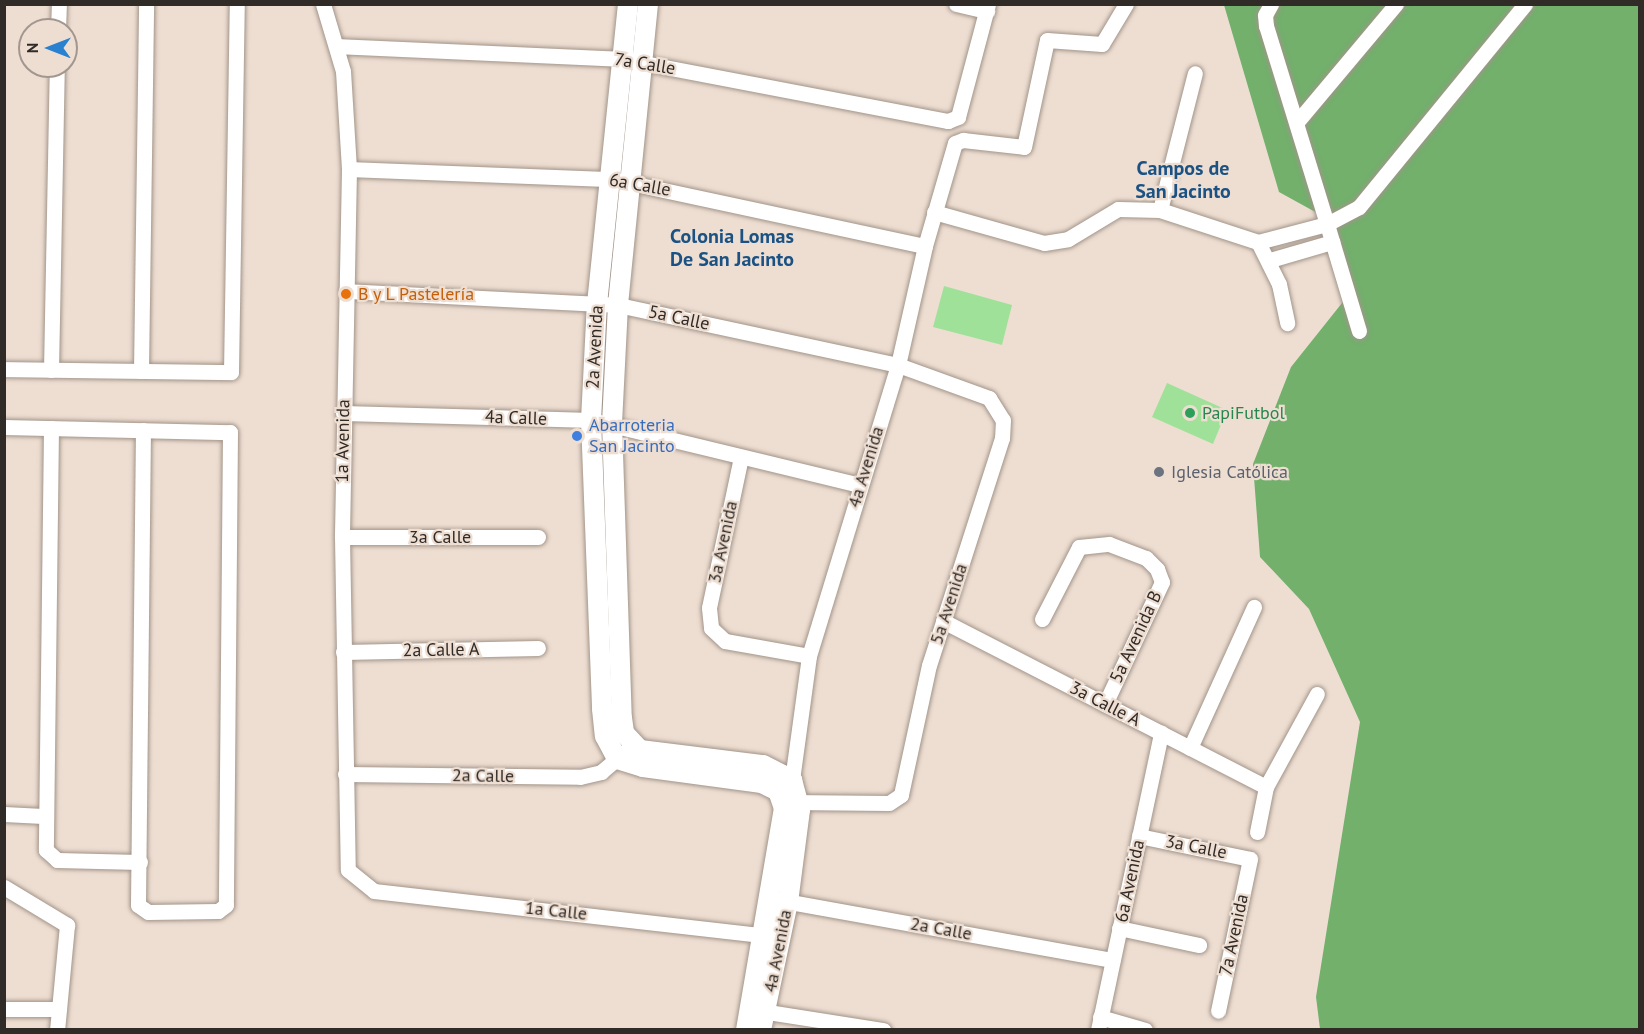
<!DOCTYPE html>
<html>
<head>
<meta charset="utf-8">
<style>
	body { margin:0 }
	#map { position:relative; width:1644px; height:1034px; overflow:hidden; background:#eeded2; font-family:"PT Sans",sans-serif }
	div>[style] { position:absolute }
	.green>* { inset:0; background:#a0e19a }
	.forest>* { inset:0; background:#72b06c }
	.roads { filter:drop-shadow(0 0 2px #a29489) drop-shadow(0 0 2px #a29489) }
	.minor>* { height:15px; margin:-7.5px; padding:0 7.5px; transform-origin:7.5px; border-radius:7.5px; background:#fff }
	.tertiary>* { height:20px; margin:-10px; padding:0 10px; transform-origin:10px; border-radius:10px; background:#fff }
	.dots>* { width:16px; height:16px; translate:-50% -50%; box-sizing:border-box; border:3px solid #eeded2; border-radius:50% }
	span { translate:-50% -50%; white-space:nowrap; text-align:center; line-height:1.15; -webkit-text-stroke:4.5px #eeded2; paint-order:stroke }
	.street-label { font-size:18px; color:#312b27 }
	.food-label { font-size:18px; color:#c56008 }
	.left { translate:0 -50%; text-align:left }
	.leisure-label { font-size:18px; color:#27864d }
	.shop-label { font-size:18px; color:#366cbe }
	.worship-label { font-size:18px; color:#5b616d }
	.neighbourhood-label { font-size:20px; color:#1b5283; font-weight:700 }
	.frame { position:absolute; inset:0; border:6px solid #312b27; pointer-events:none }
	.north { position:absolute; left:18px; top:18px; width:60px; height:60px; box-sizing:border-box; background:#eeded2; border:2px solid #a2968e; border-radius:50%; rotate:270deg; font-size:16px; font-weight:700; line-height:24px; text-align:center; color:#312b27 }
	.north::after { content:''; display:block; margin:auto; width:21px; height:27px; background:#2a81cf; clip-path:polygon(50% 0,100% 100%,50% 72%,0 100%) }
</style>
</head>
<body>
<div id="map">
	<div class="green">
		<i style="clip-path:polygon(944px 286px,1012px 305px,1002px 345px,933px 327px)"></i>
		<i style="clip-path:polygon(1167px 383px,1227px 410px,1213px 444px,1152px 417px)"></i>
	</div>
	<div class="forest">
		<i style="clip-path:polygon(1224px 5px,1639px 5px,1639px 1029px,1320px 1029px,1316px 997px,1360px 722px,1309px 609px,1260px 557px,1253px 464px,1291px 367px,1346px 298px,1328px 219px,1279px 192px)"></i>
	</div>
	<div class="roads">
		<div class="minor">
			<i style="left:323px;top:4px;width:70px;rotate:73.4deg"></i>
			<i style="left:343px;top:71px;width:98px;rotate:86.5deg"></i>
			<i style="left:349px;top:169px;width:368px;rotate:91.1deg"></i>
			<i style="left:342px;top:537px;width:333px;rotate:89deg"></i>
			<i style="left:348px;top:870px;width:33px;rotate:39deg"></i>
			<i style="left:374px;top:891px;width:390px;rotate:6.5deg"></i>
			<i style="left:956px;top:4px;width:32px;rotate:13deg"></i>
			<i style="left:58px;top:30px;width:26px;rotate:-88deg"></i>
			<i style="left:337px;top:46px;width:286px;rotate:2.6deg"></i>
			<i style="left:623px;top:59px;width:331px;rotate:10.8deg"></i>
			<i style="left:948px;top:121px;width:11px;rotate:-22deg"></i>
			<i style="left:958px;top:117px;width:117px;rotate:-75.1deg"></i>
			<i style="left:1297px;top:122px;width:154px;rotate:-50deg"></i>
			<i style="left:349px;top:169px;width:263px;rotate:2.2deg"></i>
			<i style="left:612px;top:179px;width:320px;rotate:12.1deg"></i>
			<i style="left:1160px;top:210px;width:141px;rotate:-75.7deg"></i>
			<i style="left:934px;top:212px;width:114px;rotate:15.7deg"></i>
			<i style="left:1044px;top:243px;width:24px;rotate:-9deg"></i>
			<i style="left:1068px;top:239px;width:58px;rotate:-31deg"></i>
			<i style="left:1118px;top:209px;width:42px;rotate:1.4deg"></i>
			<i style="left:1160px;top:210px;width:103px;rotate:18.1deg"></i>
			<i style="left:1258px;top:242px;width:47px;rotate:63.4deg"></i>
			<i style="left:1279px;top:284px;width:40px;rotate:78deg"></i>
			<i style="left:1258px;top:242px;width:71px;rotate:-14.6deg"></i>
			<i style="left:1327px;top:224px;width:207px;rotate:-107.1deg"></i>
			<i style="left:1266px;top:26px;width:11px;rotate:-95deg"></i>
			<i style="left:1265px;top:15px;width:13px;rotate:-61deg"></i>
			<i style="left:1270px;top:260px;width:65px;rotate:-16.2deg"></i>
			<i style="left:346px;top:291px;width:272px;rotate:2.9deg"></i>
			<i style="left:618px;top:305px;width:286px;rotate:12.1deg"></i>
			<i style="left:898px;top:365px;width:97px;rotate:19.9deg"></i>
			<i style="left:989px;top:398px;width:26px;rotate:58deg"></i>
			<i style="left:1003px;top:420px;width:18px;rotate:93deg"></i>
			<i style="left:1002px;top:438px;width:238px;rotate:107.8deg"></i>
			<i style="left:929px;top:665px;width:133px;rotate:102.2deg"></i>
			<i style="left:901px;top:795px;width:14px;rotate:146deg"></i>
			<i style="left:889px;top:803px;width:101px;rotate:-179.4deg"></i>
			<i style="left:1359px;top:331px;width:112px;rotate:-106.7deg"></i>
			<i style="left:1327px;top:224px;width:36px;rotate:-28deg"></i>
			<i style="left:1359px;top:207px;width:262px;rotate:-50.7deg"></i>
			<i style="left:4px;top:369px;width:227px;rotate:0.8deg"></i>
			<i style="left:231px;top:372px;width:368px;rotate:-89.1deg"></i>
			<i style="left:51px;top:370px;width:304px;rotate:-88.9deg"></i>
			<i style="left:141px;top:371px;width:367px;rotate:-89.2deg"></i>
			<i style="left:343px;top:413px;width:248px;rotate:1.6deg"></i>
			<i style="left:591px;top:420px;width:277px;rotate:13.6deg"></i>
			<i style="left:4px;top:427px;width:226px;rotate:1.3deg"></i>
			<i style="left:230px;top:432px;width:473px;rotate:90.5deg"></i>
			<i style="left:226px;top:905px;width:10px;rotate:143deg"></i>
			<i style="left:218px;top:911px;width:70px;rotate:179.2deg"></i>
			<i style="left:148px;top:912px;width:12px;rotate:-145deg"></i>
			<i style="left:138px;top:905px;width:475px;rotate:-89.4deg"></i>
			<i style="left:51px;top:428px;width:422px;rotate:90.7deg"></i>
			<i style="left:46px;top:850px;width:15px;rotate:42deg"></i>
			<i style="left:57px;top:860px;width:83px;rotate:1.4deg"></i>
			<i style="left:741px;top:457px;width:154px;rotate:102deg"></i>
			<i style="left:709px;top:608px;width:20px;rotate:84deg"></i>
			<i style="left:711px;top:628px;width:19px;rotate:43deg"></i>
			<i style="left:725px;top:641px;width:85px;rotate:10.1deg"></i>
			<i style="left:342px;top:537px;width:196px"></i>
			<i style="left:1042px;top:619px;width:81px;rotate:-62.8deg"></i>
			<i style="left:1079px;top:547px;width:30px;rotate:-6deg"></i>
			<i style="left:1109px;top:544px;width:40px;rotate:21deg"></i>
			<i style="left:1146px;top:558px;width:16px;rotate:45deg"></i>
			<i style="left:1157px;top:569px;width:14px;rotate:69deg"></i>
			<i style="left:1162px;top:582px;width:135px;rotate:115deg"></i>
			<i style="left:943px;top:621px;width:363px;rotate:27.2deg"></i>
			<i style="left:343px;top:652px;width:195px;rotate:-1.2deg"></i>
			<i style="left:1190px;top:748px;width:155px;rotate:-65.6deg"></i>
			<i style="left:345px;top:774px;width:235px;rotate:0.7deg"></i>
			<i style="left:580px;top:777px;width:22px;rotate:-13deg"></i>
			<i style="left:601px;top:772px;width:42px;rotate:-40.2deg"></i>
			<i style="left:785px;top:786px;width:9px;rotate:-41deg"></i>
			<i style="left:792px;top:780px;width:125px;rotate:-82.2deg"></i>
			<i style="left:809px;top:656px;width:304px;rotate:-73deg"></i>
			<i style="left:898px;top:365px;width:122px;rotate:-77.2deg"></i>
			<i style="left:925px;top:246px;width:107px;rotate:-73.8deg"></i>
			<i style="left:955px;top:143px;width:9px;rotate:-21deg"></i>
			<i style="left:963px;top:140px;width:61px;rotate:6.5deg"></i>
			<i style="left:1024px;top:147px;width:109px;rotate:-77.9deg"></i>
			<i style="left:1047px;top:40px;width:55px;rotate:4.2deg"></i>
			<i style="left:1102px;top:44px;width:47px;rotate:-59deg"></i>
			<i style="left:4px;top:814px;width:39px;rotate:3deg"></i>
			<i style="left:1257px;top:832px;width:46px;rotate:-78.7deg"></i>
			<i style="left:1266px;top:787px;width:106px;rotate:-61.3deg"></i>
			<i style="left:1139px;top:836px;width:113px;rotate:11.7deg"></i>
			<i style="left:1250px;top:859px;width:155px;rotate:101.9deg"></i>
			<i style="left:4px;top:887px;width:74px;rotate:31.1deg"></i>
			<i style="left:67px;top:925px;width:105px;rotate:95.4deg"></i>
			<i style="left:779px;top:900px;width:339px;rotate:10.2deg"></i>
			<i style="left:1119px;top:928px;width:82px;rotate:12deg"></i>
			<i style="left:4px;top:1009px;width:55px"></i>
			<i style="left:755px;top:1010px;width:130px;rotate:8.9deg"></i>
			<i style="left:1100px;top:1017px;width:47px;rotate:16.1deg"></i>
			<i style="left:1098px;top:1030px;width:304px;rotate:-78deg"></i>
		</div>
		<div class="tertiary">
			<i style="left:628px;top:4px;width:300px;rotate:95.9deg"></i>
			<i style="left:597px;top:302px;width:118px;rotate:92.9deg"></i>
			<i style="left:591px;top:420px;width:289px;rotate:87.8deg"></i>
			<i style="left:602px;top:709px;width:27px;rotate:84deg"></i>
			<i style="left:605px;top:736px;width:26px;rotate:62deg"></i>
			<i style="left:617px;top:759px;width:27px;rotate:17deg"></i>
			<i style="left:643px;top:767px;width:120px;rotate:7.7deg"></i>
			<i style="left:762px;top:783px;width:18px;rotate:27deg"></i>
			<i style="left:778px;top:791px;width:18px;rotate:71deg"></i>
			<i style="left:784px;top:808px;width:225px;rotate:99.7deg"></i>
			<i style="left:648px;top:4px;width:302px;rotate:95.7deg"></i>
			<i style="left:618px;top:305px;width:118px;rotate:92.9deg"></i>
			<i style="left:612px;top:423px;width:295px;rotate:88.1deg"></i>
			<i style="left:622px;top:718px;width:15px;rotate:82deg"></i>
			<i style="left:624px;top:733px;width:23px;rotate:47deg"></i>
			<i style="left:640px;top:750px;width:124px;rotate:7deg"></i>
			<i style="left:763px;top:765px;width:33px;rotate:27deg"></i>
			<i style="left:792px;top:780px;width:31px;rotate:75deg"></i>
			<i style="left:800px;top:810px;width:93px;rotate:97.4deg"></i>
			<i style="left:788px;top:902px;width:131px;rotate:101.9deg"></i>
		</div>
	</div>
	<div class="dots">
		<i style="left:346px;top:294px;background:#e8710a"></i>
		<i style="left:1190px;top:413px;background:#2e9e5b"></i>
		<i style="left:577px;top:436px;background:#3f7fe0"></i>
		<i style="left:1159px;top:472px;background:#6b7280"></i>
	</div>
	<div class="street-label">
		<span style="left:645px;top:64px;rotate:9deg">7a Calle</span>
		<span style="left:640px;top:185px;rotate:10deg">6a Calle</span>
		<span style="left:679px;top:318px;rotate:12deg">5a Calle</span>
		<span style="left:595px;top:347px;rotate:-87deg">2a Avenida</span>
		<span style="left:516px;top:418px;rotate:2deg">4a Calle</span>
		<span style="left:343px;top:441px;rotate:-89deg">1a Avenida</span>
		<span style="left:866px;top:467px;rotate:-73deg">4a Avenida</span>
		<span style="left:440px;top:537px">3a Calle</span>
		<span style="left:723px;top:542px;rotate:-78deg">3a Avenida</span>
		<span style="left:949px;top:604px;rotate:-72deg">5a Avenida</span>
		<span style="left:1136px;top:637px;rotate:-65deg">5a Avenida B</span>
		<span style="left:441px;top:650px;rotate:-1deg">2a Calle A</span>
		<span style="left:1105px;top:704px;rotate:27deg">3a Calle A</span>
		<span style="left:483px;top:776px;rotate:1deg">2a Calle</span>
		<span style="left:1196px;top:847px;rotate:11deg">3a Calle</span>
		<span style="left:1130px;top:881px;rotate:-78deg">6a Avenida</span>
		<span style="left:556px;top:911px;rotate:6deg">1a Calle</span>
		<span style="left:941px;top:929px;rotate:10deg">2a Calle</span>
		<span style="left:1234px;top:935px;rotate:-78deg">7a Avenida</span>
		<span style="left:778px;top:951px;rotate:-79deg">4a Avenida</span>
	</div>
	<div class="food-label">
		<span class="left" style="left:358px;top:294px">B y L Pastelería</span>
	</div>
	<div class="leisure-label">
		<span class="left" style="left:1202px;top:413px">PapiFutbol</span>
	</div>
	<div class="shop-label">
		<span class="left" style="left:589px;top:436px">Abarroteria<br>San Jacinto</span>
	</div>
	<div class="worship-label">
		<span class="left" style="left:1171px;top:472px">Iglesia Católica</span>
	</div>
	<div class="neighbourhood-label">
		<span style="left:1183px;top:180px">Campos de<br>San Jacinto</span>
		<span style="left:732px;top:248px">Colonia Lomas<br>De San Jacinto</span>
	</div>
	<div class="frame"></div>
	<div class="north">N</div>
</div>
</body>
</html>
